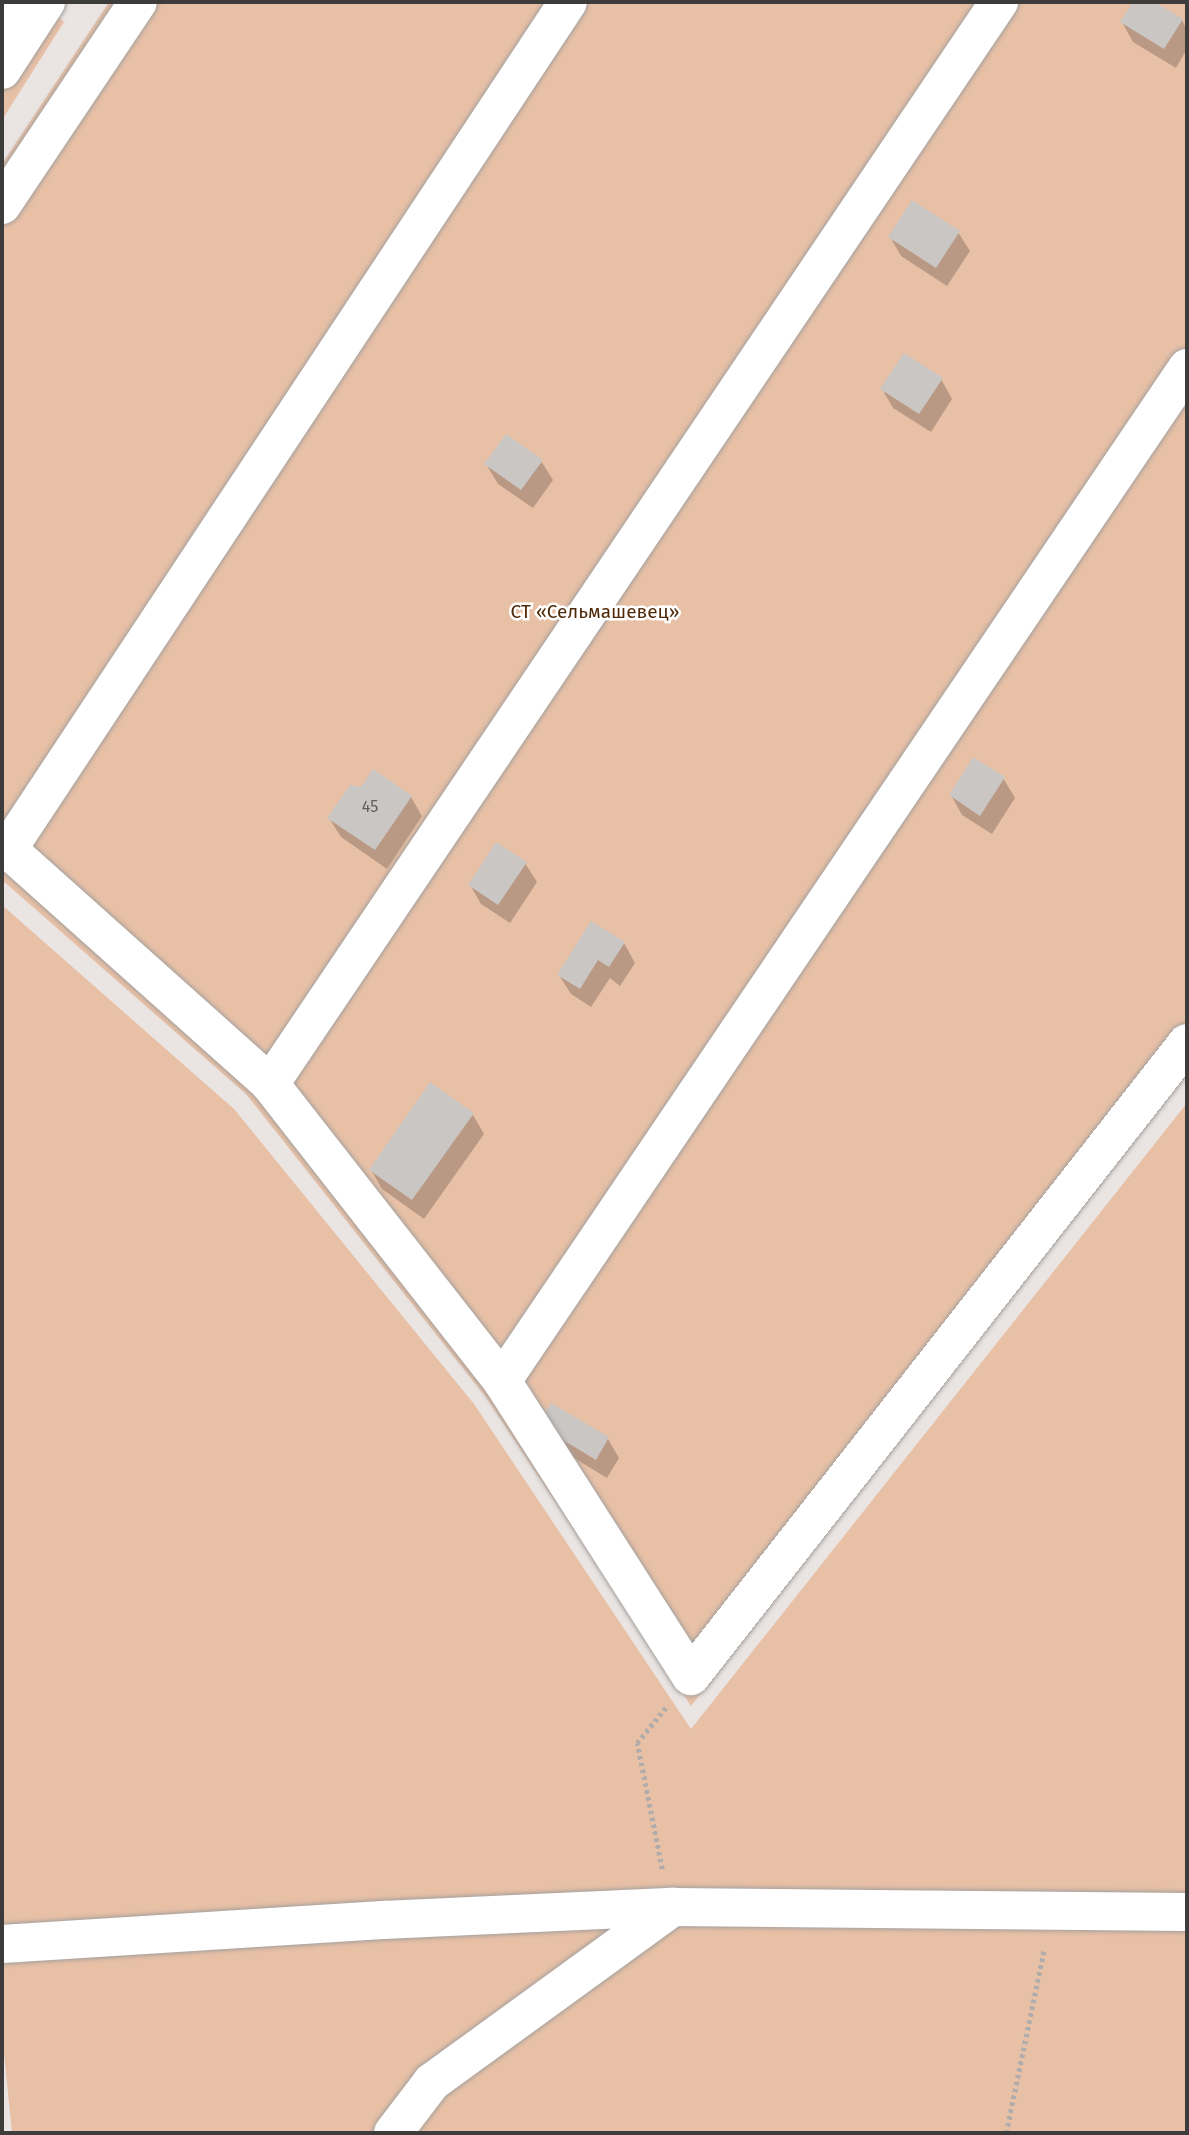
<!DOCTYPE html>
<html>
<head>
<meta charset="utf-8">
<style>
	body { margin:0 }
	#map { position:relative; width:1189px; height:2135px; overflow:hidden; background:#eae5e3; font-family:"Fira Sans",sans-serif }
	div>[style] { position:absolute }
	.green>* { inset:0; background:#e8c0a6 }
	.shadow>* { inset:0; background:#0003 }
	.building>* { inset:0; background:#cac6c3 }
	.path>* { height:4.5px; margin-top:-2.25px; transform-origin:0; background:repeating-linear-gradient(90deg,#b0acab 0 3.5px,transparent 0 7px) }
	.roads { filter:drop-shadow(0 0 2px #a4a09d) drop-shadow(0 0 2px #a4a09d) }
	.minor>* { height:38px; margin:-19px; padding:0 19px; transform-origin:19px; border-radius:19px; background:#fff }
	span { translate:-50% -50%; white-space:nowrap; text-align:center; line-height:1.15; -webkit-text-stroke:5px #fff; paint-order:stroke }
	.number-label { font-size:16px; color:#615e5d }
	.number-label span { -webkit-text-stroke-width:0 }
	.park-label { font-size:19px; color:#502909 }
	.frame { position:absolute; inset:0; border:4px solid #3e3c3b; pointer-events:none }
</style>
</head>
<body>
<div id="map">
	<div class="green">
		<i style="clip-path:polygon(2px 2px,39px 2px,64px 22px,2px 120px)"></i>
		<i style="clip-path:polygon(109px 2px,1187px 2px,1187px 1074px,691px 1706px,485px 1396px,246px 1094px,2px 880px,2px 164px)"></i>
		<i style="clip-path:polygon(2px 905px,234px 1109px,474px 1404px,691px 1729px,1187px 1103px,1187px 2133px,12px 2133px,2px 2033px)"></i>
	</div>
	<div class="shadow">
		<i style="clip-path:polygon(1135px 2px,1151px 2px,1182px 20px,1187px 30px,1187px 49px,1176px 68px,1133px 42px,1122px 22px)"></i>
		<i style="clip-path:polygon(958px 232px,970px 251px,947px 286px,901px 256px,890px 237px)"></i>
		<i style="clip-path:polygon(941px 379px,952px 399px,931px 432px,893px 408px,882px 389px)"></i>
		<i style="clip-path:polygon(541px 461px,553px 480px,533px 508px,498px 484px,486px 464px)"></i>
		<i style="clip-path:polygon(1003px 778px,1015px 798px,992px 834px,962px 815px,951px 795px)"></i>
		<i style="clip-path:polygon(411px 797px,422px 816px,387px 869px,341px 837px,329px 818px)"></i>
		<i style="clip-path:polygon(525px 863px,537px 882px,510px 923px,481px 904px,470px 885px)"></i>
		<i style="clip-path:polygon(624px 943px,635px 963px,620px 986px,610px 978px,591px 1007px,571px 994px,559px 975px)"></i>
		<i style="clip-path:polygon(473px 1115px,484px 1134px,424px 1219px,382px 1189px,371px 1170px)"></i>
		<i style="clip-path:polygon(540px 1425px,608px 1439px,619px 1458px,607px 1478px,551px 1444px)"></i>
	</div>
	<div class="building">
		<i style="clip-path:polygon(1133px 2px,1155px 2px,1183px 19px,1164px 49px,1120px 22px)"></i>
		<i style="clip-path:polygon(912px 200px,960px 231px,936px 268px,888px 237px)"></i>
		<i style="clip-path:polygon(904px 353px,943px 378px,919px 414px,880px 389px)"></i>
		<i style="clip-path:polygon(506px 434px,543px 460px,521px 490px,484px 464px)"></i>
		<i style="clip-path:polygon(973px 757px,1005px 777px,980px 816px,949px 795px)"></i>
		<i style="clip-path:polygon(373px 769px,412px 796px,375px 850px,327px 818px,350px 785px,361px 787px)"></i>
		<i style="clip-path:polygon(496px 842px,527px 862px,498px 905px,468px 885px)"></i>
		<i style="clip-path:polygon(591px 921px,625px 942px,609px 967px,598px 960px,580px 989px,557px 975px)"></i>
		<i style="clip-path:polygon(430px 1082px,474px 1113px,412px 1200px,369px 1170px)"></i>
		<i style="clip-path:polygon(551px 1403px,609px 1437px,596px 1460px,538px 1425px)"></i>
	</div>
	<div class="path">
		<i style="left:662px;top:1869px;width:128px;rotate:-101.2deg"></i>
		<i style="left:637px;top:1743px;width:48px;rotate:-51deg"></i>
		<i style="left:1006px;top:2133px;width:188px;rotate:-78.3deg"></i>
	</div>
	<div class="roads">
		<div class="minor">
			<i style="left:2px;top:8px;width:33px;rotate:40deg"></i>
			<i style="left:2px;top:70px;width:81px;rotate:-57.1deg"></i>
			<i style="left:2px;top:205px;width:244px;rotate:-56.2deg"></i>
			<i style="left:2px;top:844px;width:360px;rotate:41.8deg"></i>
			<i style="left:270px;top:1084px;width:377px;rotate:52deg"></i>
			<i style="left:502px;top:1381px;width:350px;rotate:57.4deg"></i>
			<i style="left:691px;top:1676px;width:804px;rotate:-51.92deg"></i>
			<i style="left:8px;top:849px;width:1015px;rotate:-56.53deg"></i>
			<i style="left:270px;top:1084px;width:1305px;rotate:-56.03deg"></i>
			<i style="left:502px;top:1381px;width:1223px;rotate:-55.93deg"></i>
			<i style="left:2px;top:1944px;width:382px;rotate:-3.6deg"></i>
			<i style="left:383px;top:1920px;width:290px;rotate:-2.6deg"></i>
			<i style="left:673px;top:1907px;width:514px;rotate:0.56deg"></i>
			<i style="left:393px;top:2133px;width:64px;rotate:-52.6deg"></i>
			<i style="left:432px;top:2082px;width:298px;rotate:-36deg"></i>
		</div>
	</div>
	<div class="number-label">
		<span style="left:370px;top:807px">45</span>
	</div>
	<div class="park-label">
		<span style="left:595px;top:612px">СТ «Сельмашевец»</span>
	</div>
	<div class="frame"></div>
</div>
</body>
</html>
